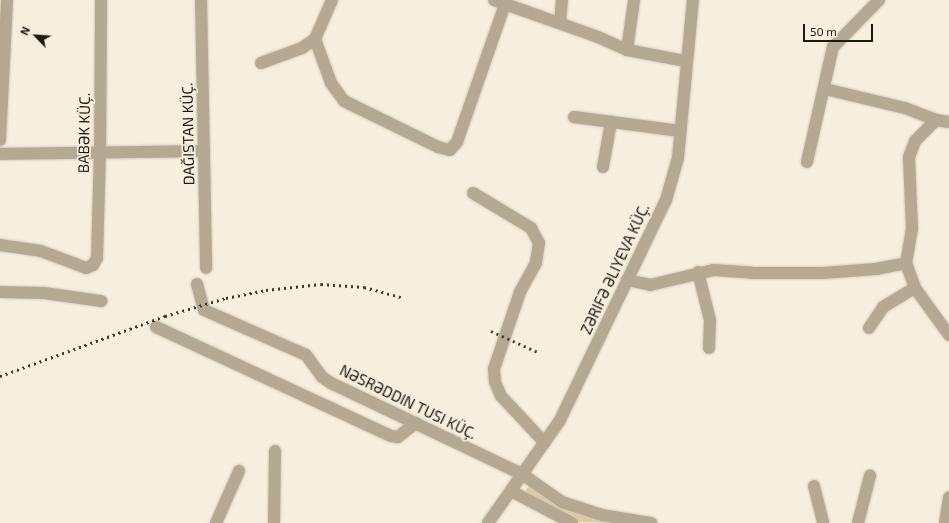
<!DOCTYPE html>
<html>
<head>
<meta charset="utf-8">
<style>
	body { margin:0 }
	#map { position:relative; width:949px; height:523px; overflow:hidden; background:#f8eede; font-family:"Exo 2",sans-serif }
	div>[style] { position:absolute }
	.green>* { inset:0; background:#e3c899 }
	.roads { filter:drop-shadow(0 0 1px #d5ccbe) drop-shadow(0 0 1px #d5ccbe) }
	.minor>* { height:12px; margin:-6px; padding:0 6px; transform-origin:6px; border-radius:6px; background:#b5a994 }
	.rail>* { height:3px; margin-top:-1.5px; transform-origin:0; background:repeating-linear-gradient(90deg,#3d3830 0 2px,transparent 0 6px) }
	span { translate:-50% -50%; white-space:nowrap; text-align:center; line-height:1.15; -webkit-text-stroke:3.5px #f8eede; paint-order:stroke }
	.street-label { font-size:15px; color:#1d1913 }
	.north { position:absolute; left:16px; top:16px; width:40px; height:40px; -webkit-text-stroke:3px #f8eede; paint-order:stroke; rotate:295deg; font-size:11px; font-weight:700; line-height:16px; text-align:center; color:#1d1913 }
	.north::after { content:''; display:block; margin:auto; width:14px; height:18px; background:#1d1913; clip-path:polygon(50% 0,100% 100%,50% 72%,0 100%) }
	.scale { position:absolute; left:803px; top:24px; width:70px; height:18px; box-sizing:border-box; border:2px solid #1d1913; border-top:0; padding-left:5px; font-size:12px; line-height:14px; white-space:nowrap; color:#1d1913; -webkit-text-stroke:3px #f8eede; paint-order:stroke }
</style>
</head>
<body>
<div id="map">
	<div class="green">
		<i style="clip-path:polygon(531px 483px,622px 523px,577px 522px,523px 494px)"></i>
	</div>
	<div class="roads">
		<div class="minor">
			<i style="left:201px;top:0;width:268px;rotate:88.9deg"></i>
			<i style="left:332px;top:0;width:43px;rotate:113.6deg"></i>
			<i style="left:315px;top:39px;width:47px;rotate:70deg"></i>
			<i style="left:331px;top:83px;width:22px;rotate:54deg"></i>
			<i style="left:344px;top:101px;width:105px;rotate:26.1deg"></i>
			<i style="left:438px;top:147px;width:12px;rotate:14deg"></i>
			<i style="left:450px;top:150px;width:11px;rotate:-49deg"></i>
			<i style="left:457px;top:142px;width:146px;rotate:-70.8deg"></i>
			<i style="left:494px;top:0;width:110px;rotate:19.6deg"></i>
			<i style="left:598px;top:37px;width:32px;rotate:24deg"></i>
			<i style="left:627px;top:50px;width:60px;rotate:10.6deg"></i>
			<i style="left:560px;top:23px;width:23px;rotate:-85deg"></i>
			<i style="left:627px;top:50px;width:50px;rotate:-82deg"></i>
			<i style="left:261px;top:63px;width:44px;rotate:-20.1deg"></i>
			<i style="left:302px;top:48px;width:16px;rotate:-35deg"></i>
			<i style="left:825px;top:89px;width:82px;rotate:13.4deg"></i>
			<i style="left:905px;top:108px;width:33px;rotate:21deg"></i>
			<i style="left:574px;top:117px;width:107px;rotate:7.5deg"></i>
			<i style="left:0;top:140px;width:140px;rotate:-87.1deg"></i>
			<i style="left:0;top:154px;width:204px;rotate:-0.8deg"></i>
			<i style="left:807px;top:162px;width:118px;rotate:-77.3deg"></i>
			<i style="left:833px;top:47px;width:66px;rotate:-45.6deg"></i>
			<i style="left:603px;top:167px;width:46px;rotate:-79.9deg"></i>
			<i style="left:473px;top:193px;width:68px;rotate:31.1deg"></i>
			<i style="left:531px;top:228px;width:17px;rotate:62deg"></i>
			<i style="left:539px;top:243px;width:20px;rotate:99deg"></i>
			<i style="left:536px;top:263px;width:33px;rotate:119deg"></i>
			<i style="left:520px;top:292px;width:81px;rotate:108.7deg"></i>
			<i style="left:494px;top:369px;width:13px;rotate:86deg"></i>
			<i style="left:495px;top:382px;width:15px;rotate:67deg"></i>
			<i style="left:501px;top:396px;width:64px;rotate:46.9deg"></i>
			<i style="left:0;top:245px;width:41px;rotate:8.3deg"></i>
			<i style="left:41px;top:251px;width:48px;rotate:20.7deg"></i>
			<i style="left:86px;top:268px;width:8px;rotate:-23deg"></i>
			<i style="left:93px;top:265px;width:8px;rotate:-60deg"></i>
			<i style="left:97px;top:258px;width:105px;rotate:-88.4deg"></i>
			<i style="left:100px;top:153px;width:153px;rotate:-89.6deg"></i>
			<i style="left:906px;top:263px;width:35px;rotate:-80deg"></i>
			<i style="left:912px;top:229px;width:72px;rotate:-92.4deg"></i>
			<i style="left:909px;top:157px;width:17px;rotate:-69deg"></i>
			<i style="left:915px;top:141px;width:30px;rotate:-45deg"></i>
			<i style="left:936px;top:120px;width:13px;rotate:9deg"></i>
			<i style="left:906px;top:263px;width:27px;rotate:70deg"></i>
			<i style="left:915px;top:288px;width:58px;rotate:54.1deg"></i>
			<i style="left:698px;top:272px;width:49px;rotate:76deg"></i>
			<i style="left:710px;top:320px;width:28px;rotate:92deg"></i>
			<i style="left:627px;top:280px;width:24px;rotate:12deg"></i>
			<i style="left:650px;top:285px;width:66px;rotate:-13.2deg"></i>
			<i style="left:714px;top:270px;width:39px;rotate:4deg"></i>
			<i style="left:753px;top:273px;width:70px"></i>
			<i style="left:823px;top:273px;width:53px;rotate:-4.3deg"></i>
			<i style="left:876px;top:269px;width:31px;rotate:-11deg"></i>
			<i style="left:197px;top:284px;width:27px;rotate:75deg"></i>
			<i style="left:204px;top:310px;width:111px;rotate:23.8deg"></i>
			<i style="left:306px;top:355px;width:27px;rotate:54deg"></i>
			<i style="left:322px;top:377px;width:11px;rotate:34deg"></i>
			<i style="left:331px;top:383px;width:212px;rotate:25.5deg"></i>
			<i style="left:522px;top:474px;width:49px;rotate:35deg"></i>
			<i style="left:562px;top:502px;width:42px;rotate:18deg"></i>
			<i style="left:602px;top:515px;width:50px;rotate:9.3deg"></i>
			<i style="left:0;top:292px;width:44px;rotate:1.3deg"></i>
			<i style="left:44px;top:293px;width:58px;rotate:8deg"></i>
			<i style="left:156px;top:327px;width:259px;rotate:24.9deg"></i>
			<i style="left:391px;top:436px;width:7px;rotate:8deg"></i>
			<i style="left:398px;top:437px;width:23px;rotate:-38deg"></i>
			<i style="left:869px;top:328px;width:25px;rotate:-56deg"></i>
			<i style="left:883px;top:307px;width:37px;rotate:-31deg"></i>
			<i style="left:814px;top:486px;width:38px;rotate:76deg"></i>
			<i style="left:511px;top:491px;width:69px;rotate:27.7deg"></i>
			<i style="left:216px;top:523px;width:57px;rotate:-66.1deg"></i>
			<i style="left:274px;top:523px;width:72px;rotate:-89.2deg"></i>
			<i style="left:488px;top:523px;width:126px;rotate:-55deg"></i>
			<i style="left:560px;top:420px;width:244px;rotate:-64.3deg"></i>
			<i style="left:666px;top:200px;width:44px;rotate:-74.1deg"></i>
			<i style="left:678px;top:158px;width:159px;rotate:-84.6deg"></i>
			<i style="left:858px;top:523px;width:49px;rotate:-75.7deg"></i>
			<i style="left:945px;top:523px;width:26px;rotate:-81deg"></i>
		</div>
	</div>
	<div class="rail">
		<i style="left:491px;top:331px;width:54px;rotate:24.2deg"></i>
		<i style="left:0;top:376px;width:176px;rotate:-20deg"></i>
		<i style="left:165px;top:316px;width:64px;rotate:-16.4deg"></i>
		<i style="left:226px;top:298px;width:41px;rotate:-11.3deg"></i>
		<i style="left:266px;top:290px;width:55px;rotate:-6.2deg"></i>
		<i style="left:321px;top:284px;width:43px;rotate:4deg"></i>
		<i style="left:364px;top:287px;width:41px;rotate:15.4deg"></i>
	</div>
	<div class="street-label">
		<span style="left:84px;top:133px;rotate:-89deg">BABƏK KÜÇ.</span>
		<span style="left:188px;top:134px;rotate:-91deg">DAĞISTAN KÜÇ.</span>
		<span style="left:615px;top:269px;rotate:-65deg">ZƏRIFƏ ƏLIYEVA KÜÇ.</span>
		<span style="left:408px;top:402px;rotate:26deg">NƏSRƏDDIN TUSI KÜÇ.</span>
	</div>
	<div class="north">N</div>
	<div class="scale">50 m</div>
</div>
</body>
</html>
